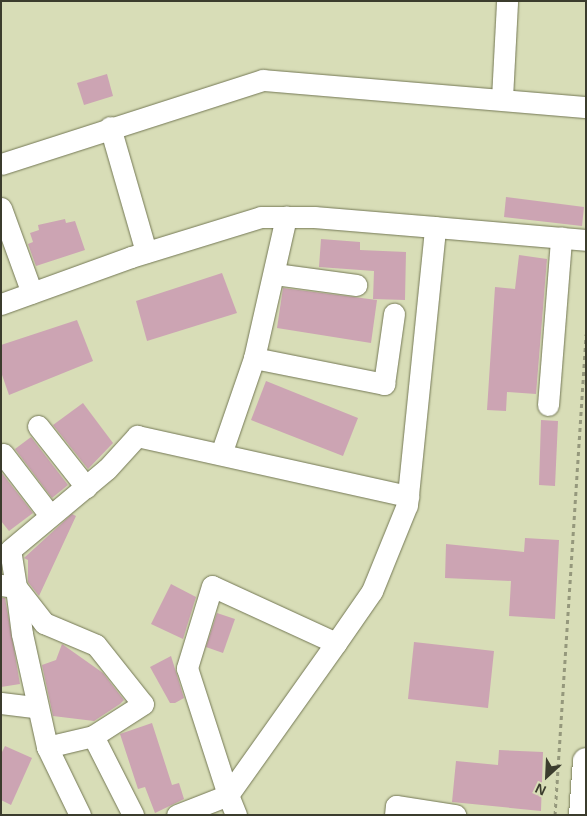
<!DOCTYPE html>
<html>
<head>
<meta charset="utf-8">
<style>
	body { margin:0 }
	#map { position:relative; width:587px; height:816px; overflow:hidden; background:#d8ddb7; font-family:Helvetica,sans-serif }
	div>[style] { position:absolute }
	.building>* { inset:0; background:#cca4b3 }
	.path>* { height:3px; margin-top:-1.5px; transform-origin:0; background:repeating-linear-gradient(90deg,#95987c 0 4px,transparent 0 8px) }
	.roads { filter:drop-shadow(0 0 1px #747855) drop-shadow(0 0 1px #747855) }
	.minor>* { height:21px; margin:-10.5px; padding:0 10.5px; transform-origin:10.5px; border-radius:10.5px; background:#fff }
	.major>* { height:26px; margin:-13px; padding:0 13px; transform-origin:13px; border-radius:13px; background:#fff }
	span { translate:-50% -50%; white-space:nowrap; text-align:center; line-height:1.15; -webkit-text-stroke:5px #d8ddb7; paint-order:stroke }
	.frame { position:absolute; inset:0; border:2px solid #3b3c2d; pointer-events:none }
	.north { position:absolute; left:522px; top:751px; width:50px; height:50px; -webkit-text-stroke:4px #d8ddb7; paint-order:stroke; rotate:205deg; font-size:14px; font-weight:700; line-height:20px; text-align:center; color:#3b3c2d }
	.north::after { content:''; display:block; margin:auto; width:18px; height:22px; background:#3b3c2d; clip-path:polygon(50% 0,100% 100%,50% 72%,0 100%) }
</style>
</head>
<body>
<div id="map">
	<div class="building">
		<i style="clip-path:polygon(107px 74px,113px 96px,84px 105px,77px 83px)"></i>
		<i style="clip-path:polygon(506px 197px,584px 207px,582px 226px,504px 217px)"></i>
		<i style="clip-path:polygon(65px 219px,66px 223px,75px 221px,85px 250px,36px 266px,28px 244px,33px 242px,30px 233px,39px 230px,38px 225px)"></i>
		<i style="clip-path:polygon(321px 239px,360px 242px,360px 250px,406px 252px,405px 300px,373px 299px,374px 271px,319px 267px)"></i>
		<i style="clip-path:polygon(519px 255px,547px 259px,536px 394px,507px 392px,506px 411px,487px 410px,495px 287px,515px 289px)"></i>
		<i style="clip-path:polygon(222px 273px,237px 313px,147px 341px,136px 301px)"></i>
		<i style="clip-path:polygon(283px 288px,377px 300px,371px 343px,277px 328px)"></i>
		<i style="clip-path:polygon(77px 320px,93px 361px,9px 395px,1px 372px,1px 345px)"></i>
		<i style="clip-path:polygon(266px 381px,358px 418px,343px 456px,251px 420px)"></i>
		<i style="clip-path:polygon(83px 403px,113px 443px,88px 469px,53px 425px)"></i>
		<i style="clip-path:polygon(541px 420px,558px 421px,555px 486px,539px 485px)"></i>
		<i style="clip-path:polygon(31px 437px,68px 485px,52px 498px,15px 449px)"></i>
		<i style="clip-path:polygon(1px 472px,33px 513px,9px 531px,1px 521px)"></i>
		<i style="clip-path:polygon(72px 514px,76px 516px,39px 596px,28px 582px,28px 560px,24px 558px)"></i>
		<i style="clip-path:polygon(525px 538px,559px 540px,555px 619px,509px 616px,511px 581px,445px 578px,446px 544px,524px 552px)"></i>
		<i style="clip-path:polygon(171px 584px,196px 597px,183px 639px,151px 624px)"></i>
		<i style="clip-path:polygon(1px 598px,5px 598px,20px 684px,1px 687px)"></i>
		<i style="clip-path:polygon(217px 613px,235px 619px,223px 653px,206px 647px)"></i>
		<i style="clip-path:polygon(414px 642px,494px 651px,488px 708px,408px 699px)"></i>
		<i style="clip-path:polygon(62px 644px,103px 673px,124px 700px,120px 704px,94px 721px,53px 716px,42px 665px,56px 660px)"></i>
		<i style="clip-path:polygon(171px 656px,184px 698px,175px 703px,170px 703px,150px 667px)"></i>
		<i style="clip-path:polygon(152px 723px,172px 785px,179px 783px,184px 799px,155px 813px,145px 787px,138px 789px,120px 734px)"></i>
		<i style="clip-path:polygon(5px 746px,32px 758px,11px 805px,1px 800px,1px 754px)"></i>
		<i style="clip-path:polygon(499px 750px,543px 752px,541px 811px,452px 802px,456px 761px,498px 765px)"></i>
	</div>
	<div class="path">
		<i style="left:555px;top:815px;width:482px;rotate:-86.3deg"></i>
	</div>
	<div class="roads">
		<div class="minor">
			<i style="left:502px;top:98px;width:97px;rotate:-87deg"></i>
			<i style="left:110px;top:127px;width:130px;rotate:73.9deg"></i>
			<i style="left:1px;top:164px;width:275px;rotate:-17.8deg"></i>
			<i style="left:263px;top:80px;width:324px;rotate:4.8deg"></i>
			<i style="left:1px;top:208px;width:90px;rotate:70deg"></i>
			<i style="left:275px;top:274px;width:82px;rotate:7.7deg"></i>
			<i style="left:1px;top:304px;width:138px;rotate:-19.9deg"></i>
			<i style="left:131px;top:257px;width:136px;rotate:-17.1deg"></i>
			<i style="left:261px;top:217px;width:53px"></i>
			<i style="left:314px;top:217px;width:121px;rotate:4.7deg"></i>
			<i style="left:254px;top:358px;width:145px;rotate:-77.2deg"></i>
			<i style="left:548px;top:405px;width:168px;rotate:-85.5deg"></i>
			<i style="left:38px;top:426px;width:78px;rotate:51.8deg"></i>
			<i style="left:3px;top:454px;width:76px;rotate:52.5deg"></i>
			<i style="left:221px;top:454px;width:102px;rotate:-71deg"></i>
			<i style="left:254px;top:358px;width:133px;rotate:11.3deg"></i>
			<i style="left:384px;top:384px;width:71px;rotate:-81.9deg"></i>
			<i style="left:1px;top:585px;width:15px;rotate:8deg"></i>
			<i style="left:16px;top:587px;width:37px;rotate:-99deg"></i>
			<i style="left:10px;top:550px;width:126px;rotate:-39.9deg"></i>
			<i style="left:107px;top:469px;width:45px;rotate:-47.7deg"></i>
			<i style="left:137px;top:436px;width:278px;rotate:12.5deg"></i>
			<i style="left:16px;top:587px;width:46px;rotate:52.1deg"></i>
			<i style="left:44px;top:623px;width:56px;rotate:22.9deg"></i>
			<i style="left:96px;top:645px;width:75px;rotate:51.5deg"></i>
			<i style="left:143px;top:704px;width:59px;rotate:147.4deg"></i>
			<i style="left:93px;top:736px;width:89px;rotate:63.1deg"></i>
			<i style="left:16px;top:588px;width:46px;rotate:82.6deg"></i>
			<i style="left:22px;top:634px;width:116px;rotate:77.5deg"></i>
			<i style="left:47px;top:747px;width:47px;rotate:-13.4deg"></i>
			<i style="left:336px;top:643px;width:136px;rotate:-155.3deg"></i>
			<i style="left:212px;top:586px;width:86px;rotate:107deg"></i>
			<i style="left:187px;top:668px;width:133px;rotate:72.1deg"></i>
			<i style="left:228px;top:795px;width:186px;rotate:-54.6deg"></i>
			<i style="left:336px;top:643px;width:63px;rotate:-55.3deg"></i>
			<i style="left:372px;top:591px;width:93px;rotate:-67.9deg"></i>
			<i style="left:407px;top:505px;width:279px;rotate:-84.2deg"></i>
			<i style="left:435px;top:227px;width:152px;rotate:4.9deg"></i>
			<i style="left:1px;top:703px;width:35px;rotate:7deg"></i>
			<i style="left:47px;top:747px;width:76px;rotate:64.1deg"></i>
			<i style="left:177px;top:815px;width:55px;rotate:-21.4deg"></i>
			<i style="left:228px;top:795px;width:22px;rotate:68deg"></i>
			<i style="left:395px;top:815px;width:9px;rotate:-84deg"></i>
			<i style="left:396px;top:806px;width:60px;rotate:8.7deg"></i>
		</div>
		<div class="major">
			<i style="left:582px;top:815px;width:54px;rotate:-85.8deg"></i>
		</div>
	</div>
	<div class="frame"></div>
	<div class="north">N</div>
</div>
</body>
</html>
